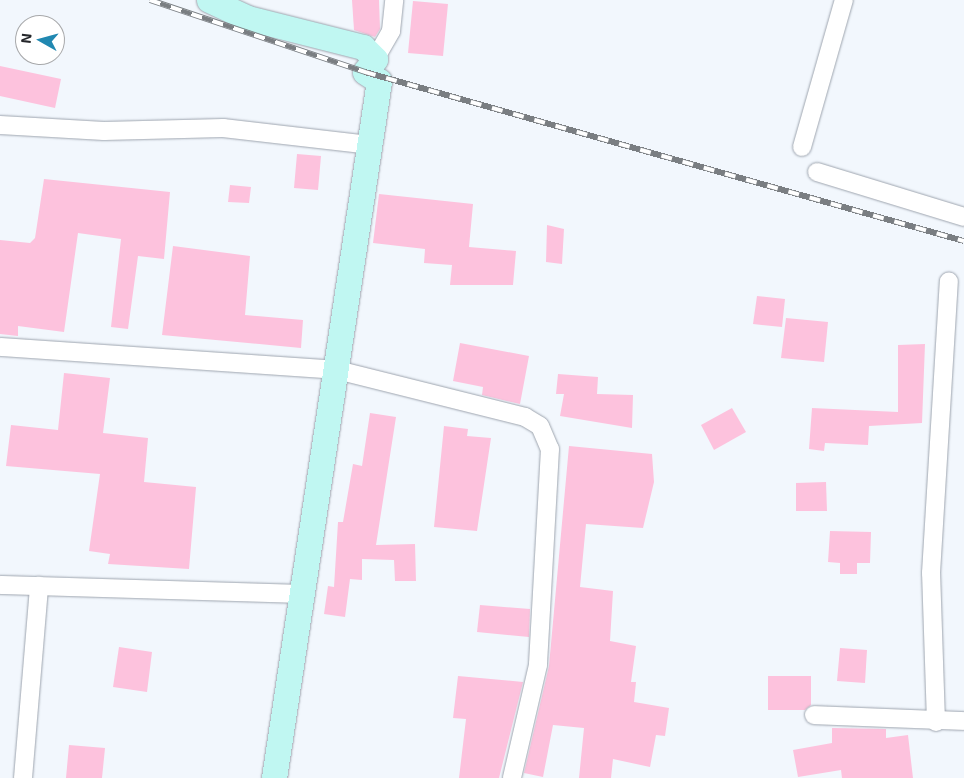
<!DOCTYPE html>
<html>
<head>
<meta charset="utf-8">
<style>
	body { margin:0 }
	#map { position:relative; width:964px; height:778px; overflow:hidden; background:#f2f7fd; font-family:"Exo 2",sans-serif }
	div>[style] { position:absolute }
	.building>* { inset:0; background:#fdc2dd }
	.roads { filter:drop-shadow(0 0 1px #9ea5af) drop-shadow(0 0 1px #9ea5af) }
	.street>* { height:18px; margin:-9px; padding:0 9px; transform-origin:9px; border-radius:9px; background:#fff }
	.secondary>* { height:25px; margin:-12.5px; padding:0 12.5px; transform-origin:12.5px; border-radius:12.5px; background:#c0f7f2 }
	.rail>* { height:5.5px; margin-top:-2.75px; transform-origin:0; background:repeating-linear-gradient(90deg,#fff 0 11px,#7a7e82 0 22px); box-sizing:border-box; border-block:1px solid #7a7e82 }
	span { translate:-50% -50%; white-space:nowrap; text-align:center; line-height:1.15; -webkit-text-stroke:5px #fff; paint-order:stroke }
	.north { position:absolute; left:15px; top:15px; width:50px; height:50px; box-sizing:border-box; background:#fff; border:1px solid #a7a8aa; border-radius:50%; rotate:277deg; font-size:14px; font-weight:700; line-height:20px; text-align:center; color:#24262a }
	.north::after { content:''; display:block; margin:auto; width:18px; height:22px; background:#2188b1; clip-path:polygon(50% 0,100% 100%,50% 72%,0 100%) }
</style>
</head>
<body>
<div id="map">
	<div class="building">
		<i style="clip-path:polygon(352px 0,379px 0,380px 29px,375px 37px,354px 30px)"></i>
		<i style="clip-path:polygon(413px 1px,448px 4px,443px 56px,408px 53px)"></i>
		<i style="clip-path:polygon(0 66px,61px 79px,55px 108px,0 96px)"></i>
		<i style="clip-path:polygon(297px 154px,321px 156px,318px 190px,294px 188px)"></i>
		<i style="clip-path:polygon(44px 179px,170px 192px,164px 259px,138px 256px,128px 329px,111px 327px,121px 239px,78px 233px,64px 332px,18px 326px,18px 336px,0 334px,0 240px,30px 243px,35px 238px)"></i>
		<i style="clip-path:polygon(230px 185px,251px 187px,249px 203px,228px 202px)"></i>
		<i style="clip-path:polygon(379px 194px,473px 204px,469px 247px,516px 251px,513px 285px,450px 285px,452px 265px,424px 263px,425px 249px,373px 243px)"></i>
		<i style="clip-path:polygon(547px 225px,564px 229px,562px 264px,546px 262px)"></i>
		<i style="clip-path:polygon(173px 246px,250px 256px,245px 315px,303px 320px,301px 348px,162px 335px)"></i>
		<i style="clip-path:polygon(757px 296px,785px 299px,782px 327px,753px 324px)"></i>
		<i style="clip-path:polygon(786px 318px,828px 322px,824px 362px,781px 358px)"></i>
		<i style="clip-path:polygon(460px 343px,529px 356px,520px 404px,482px 395px,483px 387px,453px 381px)"></i>
		<i style="clip-path:polygon(925px 344px,922px 423px,869px 426px,868px 445px,825px 443px,824px 451px,809px 449px,812px 408px,898px 412px,898px 345px)"></i>
		<i style="clip-path:polygon(64px 373px,110px 378px,103px 433px,148px 438px,144px 482px,196px 487px,189px 569px,108px 564px,110px 554px,89px 551px,100px 474px,6px 466px,11px 425px,58px 430px)"></i>
		<i style="clip-path:polygon(558px 374px,598px 377px,597px 394px,633px 395px,632px 428px,560px 416px,564px 394px,556px 394px)"></i>
		<i style="clip-path:polygon(732px 408px,746px 432px,714px 450px,701px 425px)"></i>
		<i style="clip-path:polygon(370px 413px,396px 417px,376px 545px,415px 544px,416px 581px,395px 581px,394px 560px,362px 559px,362px 580px,350px 579px,345px 617px,324px 614px,328px 586px,334px 587px,338px 522px,343px 522px,353px 464px,362px 466px)"></i>
		<i style="clip-path:polygon(444px 426px,468px 429px,467px 436px,491px 438px,477px 531px,434px 527px)"></i>
		<i style="clip-path:polygon(569px 446px,652px 454px,654px 482px,643px 528px,586px 524px,580px 587px,613px 591px,610px 641px,636px 646px,631px 682px,636px 682px,634px 702px,669px 708px,665px 736px,656px 735px,650px 767px,613px 759px,611px 778px,579px 778px,584px 728px,553px 725px,543px 777px,524px 773px,549px 666px)"></i>
		<i style="clip-path:polygon(826px 482px,827px 511px,796px 511px,796px 483px)"></i>
		<i style="clip-path:polygon(830px 531px,871px 532px,870px 563px,857px 563px,857px 574px,840px 574px,840px 563px,828px 562px)"></i>
		<i style="clip-path:polygon(480px 605px,530px 609px,529px 637px,477px 632px)"></i>
		<i style="clip-path:polygon(119px 647px,152px 652px,147px 692px,113px 687px)"></i>
		<i style="clip-path:polygon(840px 648px,867px 650px,865px 683px,837px 681px)"></i>
		<i style="clip-path:polygon(458px 676px,523px 682px,499px 778px,459px 778px,466px 719px,453px 718px)"></i>
		<i style="clip-path:polygon(768px 676px,811px 676px,811px 705px,805px 710px,768px 710px)"></i>
		<i style="clip-path:polygon(832px 728px,886px 729px,886px 738px,908px 735px,913px 778px,842px 778px,841px 770px,798px 777px,793px 750px,832px 743px)"></i>
		<i style="clip-path:polygon(69px 745px,105px 748px,102px 778px,66px 778px)"></i>
	</div>
	<div class="roads">
		<div class="street">
			<i style="left:375px;top:59px;width:32px;rotate:-60deg"></i>
			<i style="left:391px;top:31px;width:31px;rotate:-84deg"></i>
			<i style="left:0;top:125px;width:104px;rotate:3.3deg"></i>
			<i style="left:104px;top:131px;width:119px;rotate:-1.4deg"></i>
			<i style="left:223px;top:128px;width:147px;rotate:6.6deg"></i>
			<i style="left:802px;top:147px;width:153px;rotate:-74.1deg"></i>
			<i style="left:817px;top:172px;width:154px;rotate:17deg"></i>
			<i style="left:0;top:347px;width:338px;rotate:3.9deg"></i>
			<i style="left:337px;top:370px;width:194px;rotate:14deg"></i>
			<i style="left:525px;top:417px;width:17px;rotate:31deg"></i>
			<i style="left:540px;top:426px;width:25px;rotate:67deg"></i>
			<i style="left:550px;top:449px;width:216px;rotate:93.2deg"></i>
			<i style="left:538px;top:665px;width:116px;rotate:103deg"></i>
			<i style="left:0;top:585px;width:302px;rotate:1.7deg"></i>
			<i style="left:814px;top:715px;width:150px;rotate:2.3deg"></i>
			<i style="left:936px;top:722px;width:149px;rotate:-91.9deg"></i>
			<i style="left:931px;top:573px;width:292px;rotate:-86.5deg"></i>
			<i style="left:23px;top:778px;width:193px;rotate:-85.2deg"></i>
		</div>
		<div class="secondary">
			<i style="left:209px;top:0;width:43px;rotate:24.8deg"></i>
			<i style="left:248px;top:18px;width:119px;rotate:14.2deg"></i>
			<i style="left:363px;top:47px;width:17px;rotate:45deg"></i>
			<i style="left:375px;top:59px;width:16px;rotate:128deg"></i>
			<i style="left:365px;top:72px;width:17px;rotate:33deg"></i>
			<i style="left:379px;top:81px;width:705px;rotate:98.57deg"></i>
		</div>
	</div>
	<div class="rail">
		<i style="left:150px;top:0;width:227px;rotate:18.5deg"></i>
		<i style="left:365px;top:72px;width:622px;rotate:15.76deg"></i>
	</div>
	<div class="north">N</div>
</div>
</body>
</html>
